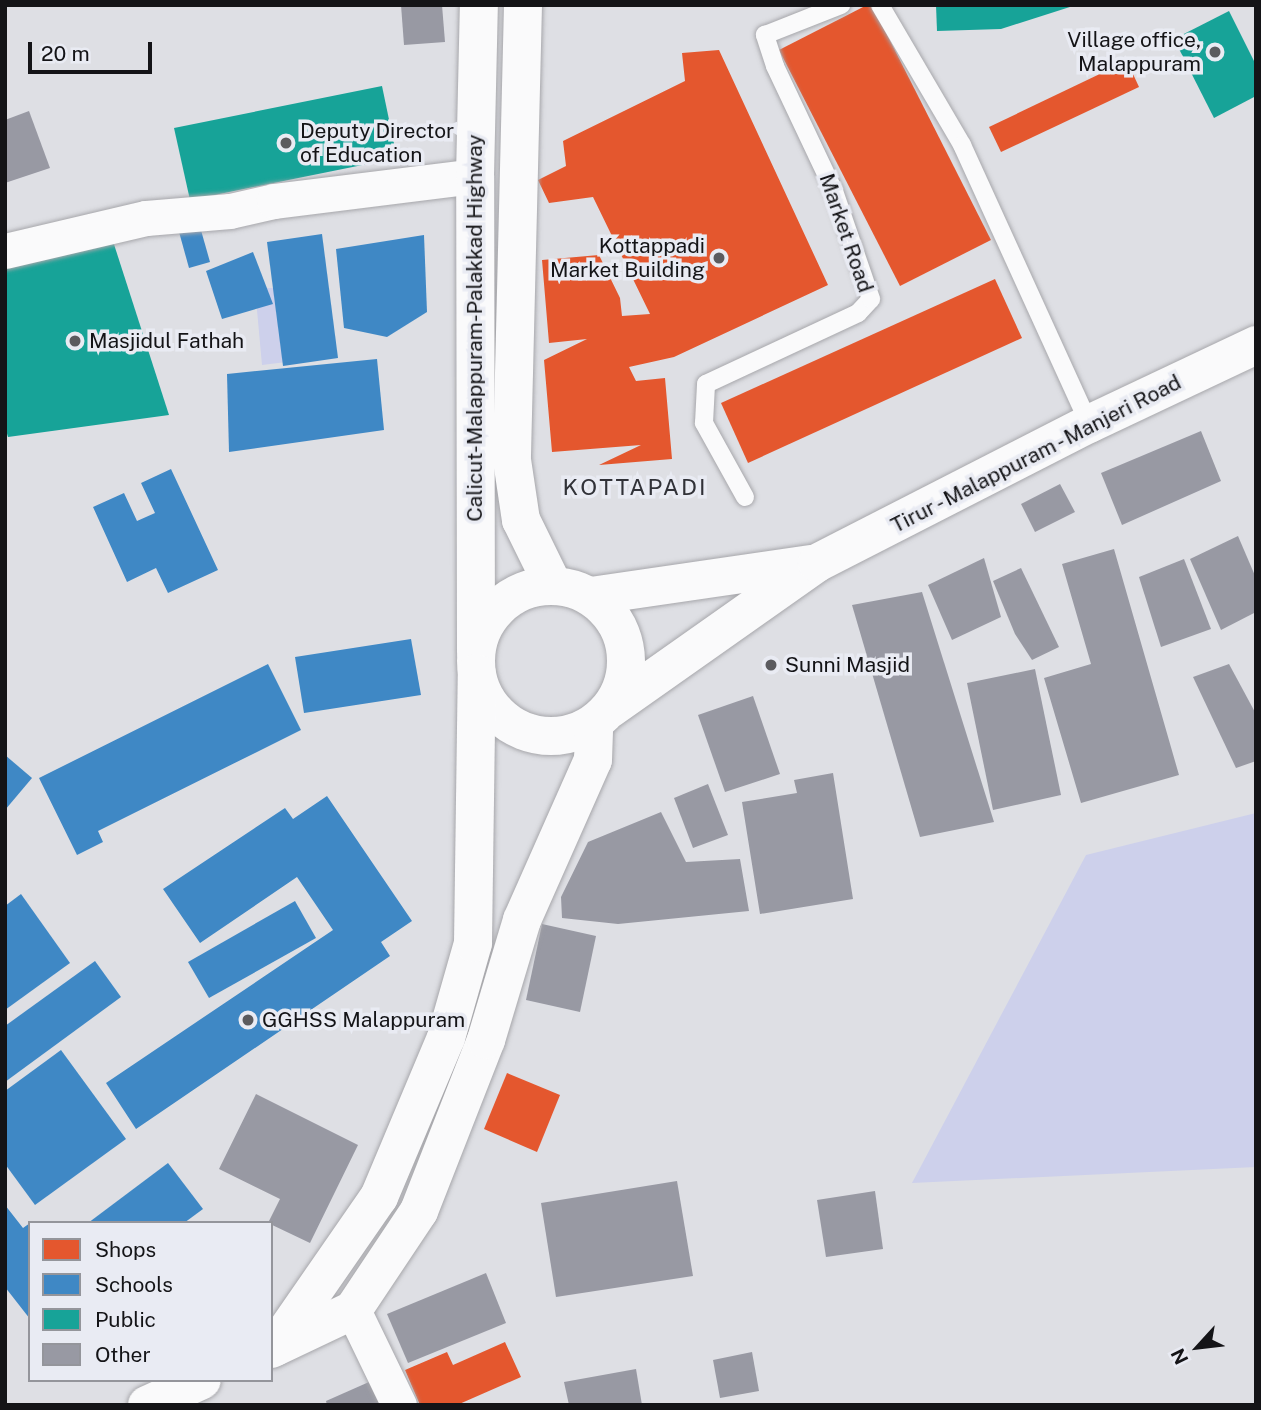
<!DOCTYPE html>
<html>
<head>
<meta charset="utf-8">
<style>
	body { margin:0 }
	#map { position:relative; width:1261px; height:1410px; overflow:hidden; background:#dedfe4; font-family:"Public Sans",sans-serif }
	div>[style] { position:absolute }
	.green>* { inset:0; background:#cdd0eb }
	.shops>* { inset:0; background:#e4572e }
	.schools>* { inset:0; background:#3f88c5 }
	.public>* { inset:0; background:#17a398 }
	.building>* { inset:0; background:#9899a3 }
	.roads { filter:drop-shadow(0 0 2px #a7a7ab) drop-shadow(0 0 2px #a7a7ab) }
	.lane>* { height:18px; margin:-9px; padding:0 9px; transform-origin:9px; border-radius:9px; background:#fafafb }
	.street>* { height:35px; margin:-17.5px; padding:0 17.5px; transform-origin:17.5px; border-radius:17.5px; background:#fafafb }
	.primary>* { height:38px; margin:-19px; padding:0 19px; transform-origin:19px; border-radius:19px; background:#fafafb }
	.highway>* { height:38px; margin:-19px; padding:0 19px; transform-origin:19px; border-radius:19px; background:#fafafb }
	.highway>.ring { margin:-19px; padding:0; box-sizing:content-box; background:none; border:38px solid #fafafb; border-radius:50% }
	.dots>* { width:19px; height:19px; translate:-50% -50%; box-sizing:border-box; border:4px solid #e9ebf3; border-radius:50% }
	span { translate:-50% -50%; white-space:nowrap; text-align:center; line-height:1.15; -webkit-text-stroke:7px #e9ebf3; paint-order:stroke }
	.poi-label { font-size:21px; color:#141417 }
	.right { translate:-100% -50%; text-align:right }
	.left { translate:0 -50%; text-align:left }
	.street-label { font-size:21px; color:#141417 }
	.neighbourhood-label { font-size:23px; color:#313238; letter-spacing:2px }
	.frame { position:absolute; inset:0; border:7px solid #141417; pointer-events:none }
	.legend { position:absolute; left:28px; top:1221px; width:245px; height:161px; box-sizing:border-box; background:#e9ebf3; border:2px solid #94959b; margin:0; padding:9px 12px; list-style:none; font-size:21px; color:#141417 }
	.legend li { display:flex; align-items:center; gap:14px; height:35px }
	.legend b { width:35px; border:2px solid #94959b }
	.north { position:absolute; left:1163px; top:1312px; width:70px; height:70px; -webkit-text-stroke:5px #e9ebf3; paint-order:stroke; rotate:243deg; font-size:19px; font-weight:700; line-height:28px; text-align:center; color:#141417 }
	.north::after { content:''; display:block; margin:auto; width:24px; height:32px; background:#141417; clip-path:polygon(50% 0,100% 100%,50% 72%,0 100%) }
	.scale { position:absolute; left:28px; top:42px; width:124px; height:32px; box-sizing:border-box; border:4px solid #141417; border-top:0; padding-left:9px; font-size:21px; line-height:24px; white-space:nowrap; color:#141417; -webkit-text-stroke:5px #e9ebf3; paint-order:stroke }
</style>
</head>
<body>
<div id="map">
	<div class="green">
		<i style="clip-path:polygon(255px 288px,311px 288px,319px 358px,262px 365px)"></i>
		<i style="clip-path:polygon(1256px 813px,1256px 1167px,912px 1183px,1086px 855px)"></i>
	</div>
	<div class="shops">
		<i style="clip-path:polygon(867px 5px,872px 5px,991px 240px,900px 286px,779px 50px)"></i>
		<i style="clip-path:polygon(719px 50px,828px 285px,674px 357px,629px 367px,636px 381px,665px 378px,672px 459px,599px 465px,641px 445px,552px 452px,544px 360px,587px 339px,549px 343px,542px 260px,599px 255px,620px 298px,622px 316px,650px 314px,593px 197px,549px 203px,538px 180px,566px 166px,563px 141px,685px 81px,682px 53px)"></i>
		<i style="clip-path:polygon(1127px 61px,1139px 87px,1001px 152px,989px 127px)"></i>
		<i style="clip-path:polygon(995px 279px,1022px 338px,748px 463px,721px 403px)"></i>
		<i style="clip-path:polygon(507px 1073px,560px 1095px,537px 1152px,484px 1129px)"></i>
		<i style="clip-path:polygon(505px 1342px,521px 1377px,457px 1405px,420px 1405px,405px 1370px,447px 1352px,453px 1365px)"></i>
	</div>
	<div class="schools">
		<i style="clip-path:polygon(197px 216px,210px 262px,189px 268px,176px 221px)"></i>
		<i style="clip-path:polygon(322px 234px,338px 358px,283px 366px,267px 242px)"></i>
		<i style="clip-path:polygon(424px 235px,427px 312px,387px 337px,344px 328px,336px 249px)"></i>
		<i style="clip-path:polygon(253px 252px,273px 304px,222px 319px,206px 271px)"></i>
		<i style="clip-path:polygon(377px 359px,384px 430px,229px 452px,227px 374px)"></i>
		<i style="clip-path:polygon(171px 469px,218px 570px,168px 593px,156px 568px,127px 582px,93px 507px,124px 493px,137px 521px,155px 513px,141px 483px)"></i>
		<i style="clip-path:polygon(411px 639px,421px 695px,304px 713px,295px 657px)"></i>
		<i style="clip-path:polygon(268px 664px,301px 730px,98px 831px,103px 842px,77px 855px,39px 778px)"></i>
		<i style="clip-path:polygon(5px 755px,32px 778px,5px 810px)"></i>
		<i style="clip-path:polygon(327px 796px,412px 921px,381px 942px,390px 956px,136px 1129px,106px 1083px,333px 930px,297px 877px,200px 943px,163px 889px,285px 808px,293px 819px)"></i>
		<i style="clip-path:polygon(21px 894px,70px 963px,5px 1010px,5px 906px)"></i>
		<i style="clip-path:polygon(295px 901px,316px 938px,209px 998px,188px 962px)"></i>
		<i style="clip-path:polygon(95px 961px,121px 997px,5px 1082px,5px 1026px)"></i>
		<i style="clip-path:polygon(61px 1050px,126px 1139px,35px 1205px,5px 1164px,5px 1091px)"></i>
		<i style="clip-path:polygon(168px 1163px,203px 1209px,184px 1223px,88px 1223px)"></i>
		<i style="clip-path:polygon(5px 1205px,23px 1228px,30px 1223px,30px 1319px,5px 1287px)"></i>
	</div>
	<div class="public">
		<i style="clip-path:polygon(936px 5px,1073px 5px,1073px 6px,1001px 29px,937px 31px)"></i>
		<i style="clip-path:polygon(1229px 11px,1256px 65px,1256px 96px,1214px 118px,1174px 39px)"></i>
		<i style="clip-path:polygon(382px 86px,397px 158px,190px 200px,174px 128px)"></i>
		<i style="clip-path:polygon(111px 235px,169px 415px,8px 437px,5px 427px,5px 267px)"></i>
	</div>
	<div class="building">
		<i style="clip-path:polygon(401px 5px,442px 5px,445px 42px,404px 45px)"></i>
		<i style="clip-path:polygon(29px 111px,50px 168px,5px 183px,5px 120px)"></i>
		<i style="clip-path:polygon(1201px 431px,1221px 481px,1122px 525px,1101px 473px)"></i>
		<i style="clip-path:polygon(1060px 484px,1075px 512px,1035px 532px,1021px 504px)"></i>
		<i style="clip-path:polygon(1238px 536px,1256px 578px,1256px 612px,1221px 630px,1190px 559px)"></i>
		<i style="clip-path:polygon(1114px 549px,1179px 775px,1081px 803px,1044px 678px,1091px 664px,1062px 564px)"></i>
		<i style="clip-path:polygon(984px 558px,1001px 617px,952px 640px,928px 585px)"></i>
		<i style="clip-path:polygon(1184px 559px,1211px 629px,1161px 647px,1139px 577px)"></i>
		<i style="clip-path:polygon(1021px 568px,1059px 647px,1032px 660px,1015px 634px,993px 581px)"></i>
		<i style="clip-path:polygon(922px 592px,994px 822px,920px 837px,852px 605px)"></i>
		<i style="clip-path:polygon(1229px 664px,1256px 714px,1256px 761px,1236px 768px,1193px 677px)"></i>
		<i style="clip-path:polygon(1035px 669px,1061px 795px,993px 810px,967px 683px)"></i>
		<i style="clip-path:polygon(753px 696px,780px 774px,725px 792px,698px 715px)"></i>
		<i style="clip-path:polygon(833px 773px,853px 899px,760px 914px,742px 802px,797px 793px,794px 780px)"></i>
		<i style="clip-path:polygon(708px 784px,728px 835px,693px 848px,674px 798px)"></i>
		<i style="clip-path:polygon(661px 812px,686px 862px,740px 859px,749px 911px,618px 924px,562px 918px,561px 897px,588px 842px)"></i>
		<i style="clip-path:polygon(542px 924px,596px 936px,580px 1012px,526px 1000px)"></i>
		<i style="clip-path:polygon(256px 1094px,358px 1145px,310px 1243px,268px 1223px,280px 1199px,219px 1169px)"></i>
		<i style="clip-path:polygon(677px 1181px,693px 1276px,556px 1297px,541px 1203px)"></i>
		<i style="clip-path:polygon(875px 1191px,883px 1249px,826px 1257px,817px 1200px)"></i>
		<i style="clip-path:polygon(486px 1273px,506px 1323px,408px 1363px,387px 1314px)"></i>
		<i style="clip-path:polygon(752px 1352px,759px 1391px,720px 1398px,713px 1360px)"></i>
		<i style="clip-path:polygon(636px 1369px,642px 1405px,569px 1405px,564px 1382px)"></i>
		<i style="clip-path:polygon(378px 1378px,390px 1405px,327px 1405px,326px 1401px)"></i>
	</div>
	<div class="roads">
		<div class="lane">
			<i style="left:880px;top:5px;width:162px;rotate:59.6deg"></i>
			<i style="left:962px;top:145px;width:307px;rotate:65.5deg"></i>
			<i style="left:745px;top:497px;width:85px;rotate:-119deg"></i>
			<i style="left:704px;top:423px;width:39px;rotate:-87deg"></i>
			<i style="left:706px;top:384px;width:168px;rotate:-25deg"></i>
			<i style="left:858px;top:313px;width:19px;rotate:-47deg"></i>
			<i style="left:871px;top:299px;width:114px;rotate:-108.9deg"></i>
			<i style="left:834px;top:191px;width:138px;rotate:-115.3deg"></i>
			<i style="left:775px;top:66px;width:33px;rotate:-108deg"></i>
			<i style="left:765px;top:35px;width:82px;rotate:-21.5deg"></i>
		</div>
		<div class="street">
			<i style="left:5px;top:251px;width:145px;rotate:-13.2deg"></i>
			<i style="left:146px;top:218px;width:84px;rotate:-4.8deg"></i>
			<i style="left:230px;top:211px;width:45px;rotate:-12.8deg"></i>
			<i style="left:274px;top:201px;width:203px;rotate:-7.1deg"></i>
			<i style="left:353px;top:1310px;width:106px;rotate:64.2deg"></i>
		</div>
		<div class="primary">
			<i style="left:591px;top:596px;width:222px;rotate:-8.3deg"></i>
			<i style="left:610px;top:709px;width:253px;rotate:-35.2deg"></i>
			<i style="left:817px;top:563px;width:305px;rotate:-27.1deg"></i>
			<i style="left:1089px;top:424px;width:185px;rotate:-25.3deg"></i>
		</div>
		<div class="highway">
			<i style="left:523px;top:5px;width:455px;rotate:91.4deg"></i>
			<i style="left:512px;top:460px;width:61px;rotate:81.5deg"></i>
			<i style="left:521px;top:520px;width:72px;rotate:63.8deg"></i>
			<i class="ring" style="left:476px;top:586px;width:112px;height:112px"></i>
			<i style="left:476px;top:652px;width:476px;rotate:-90.1deg"></i>
			<i style="left:475px;top:176px;width:171px;rotate:-88.7deg"></i>
			<i style="left:275px;top:1347px;width:183px;rotate:-55.3deg"></i>
			<i style="left:379px;top:1197px;width:173px;rotate:-67.2deg"></i>
			<i style="left:446px;top:1038px;width:99px;rotate:-74.1deg"></i>
			<i style="left:473px;top:943px;width:270px;rotate:-89.2deg"></i>
			<i style="left:271px;top:1349px;width:91px;rotate:-25.4deg"></i>
			<i style="left:353px;top:1310px;width:119px;rotate:-56.3deg"></i>
			<i style="left:419px;top:1211px;width:184px;rotate:-68.6deg"></i>
			<i style="left:486px;top:1040px;width:125px;rotate:-73.3deg"></i>
			<i style="left:522px;top:920px;width:175px;rotate:-66.1deg"></i>
			<i style="left:593px;top:760px;width:36px;rotate:-88deg"></i>
			<i style="left:147px;top:1405px;width:60px;rotate:-24.4deg"></i>
		</div>
	</div>
	<div class="dots">
		<i style="left:1215px;top:52px;background:#5b5b5f"></i>
		<i style="left:286px;top:143px;background:#5b5b5f"></i>
		<i style="left:719px;top:258px;background:#5b5b5f"></i>
		<i style="left:75px;top:341px;background:#5b5b5f"></i>
		<i style="left:771px;top:665px;background:#5b5b5f"></i>
		<i style="left:248px;top:1020px;background:#5b5b5f"></i>
	</div>
	<div class="poi-label">
		<span class="right" style="left:1201px;top:52px">Village office,<br>Malappuram</span>
		<span class="left" style="left:300px;top:143px">Deputy Director<br>of Education</span>
		<span class="right" style="left:705px;top:258px">Kottappadi<br>Market Building</span>
		<span class="left" style="left:89px;top:341px">Masjidul Fathah</span>
		<span class="left" style="left:785px;top:665px">Sunni Masjid</span>
		<span class="left" style="left:262px;top:1020px">GGHSS Malappuram</span>
	</div>
	<div class="street-label">
		<span style="left:846px;top:233px;rotate:71deg">Market Road</span>
		<span style="left:475px;top:328px;rotate:-90deg">Calicut-Malappuram-Palakkad Highway</span>
		<span style="left:1036px;top:454px;rotate:-27deg">Tirur - Malappuram - Manjeri Road</span>
	</div>
	<div class="neighbourhood-label">
		<span style="left:635px;top:487px">KOTTAPADI</span>
	</div>
	<div class="frame"></div>
	<ul class="legend">
	<li><b style="height:19px;background:#e4572e"></b>Shops</li>
	<li><b style="height:19px;background:#3f88c5"></b>Schools</li>
	<li><b style="height:19px;background:#17a398"></b>Public</li>
	<li><b style="height:19px;background:#9899a3"></b>Other</li>
	</ul>
	<div class="north">N</div>
	<div class="scale">20 m</div>
</div>
</body>
</html>
